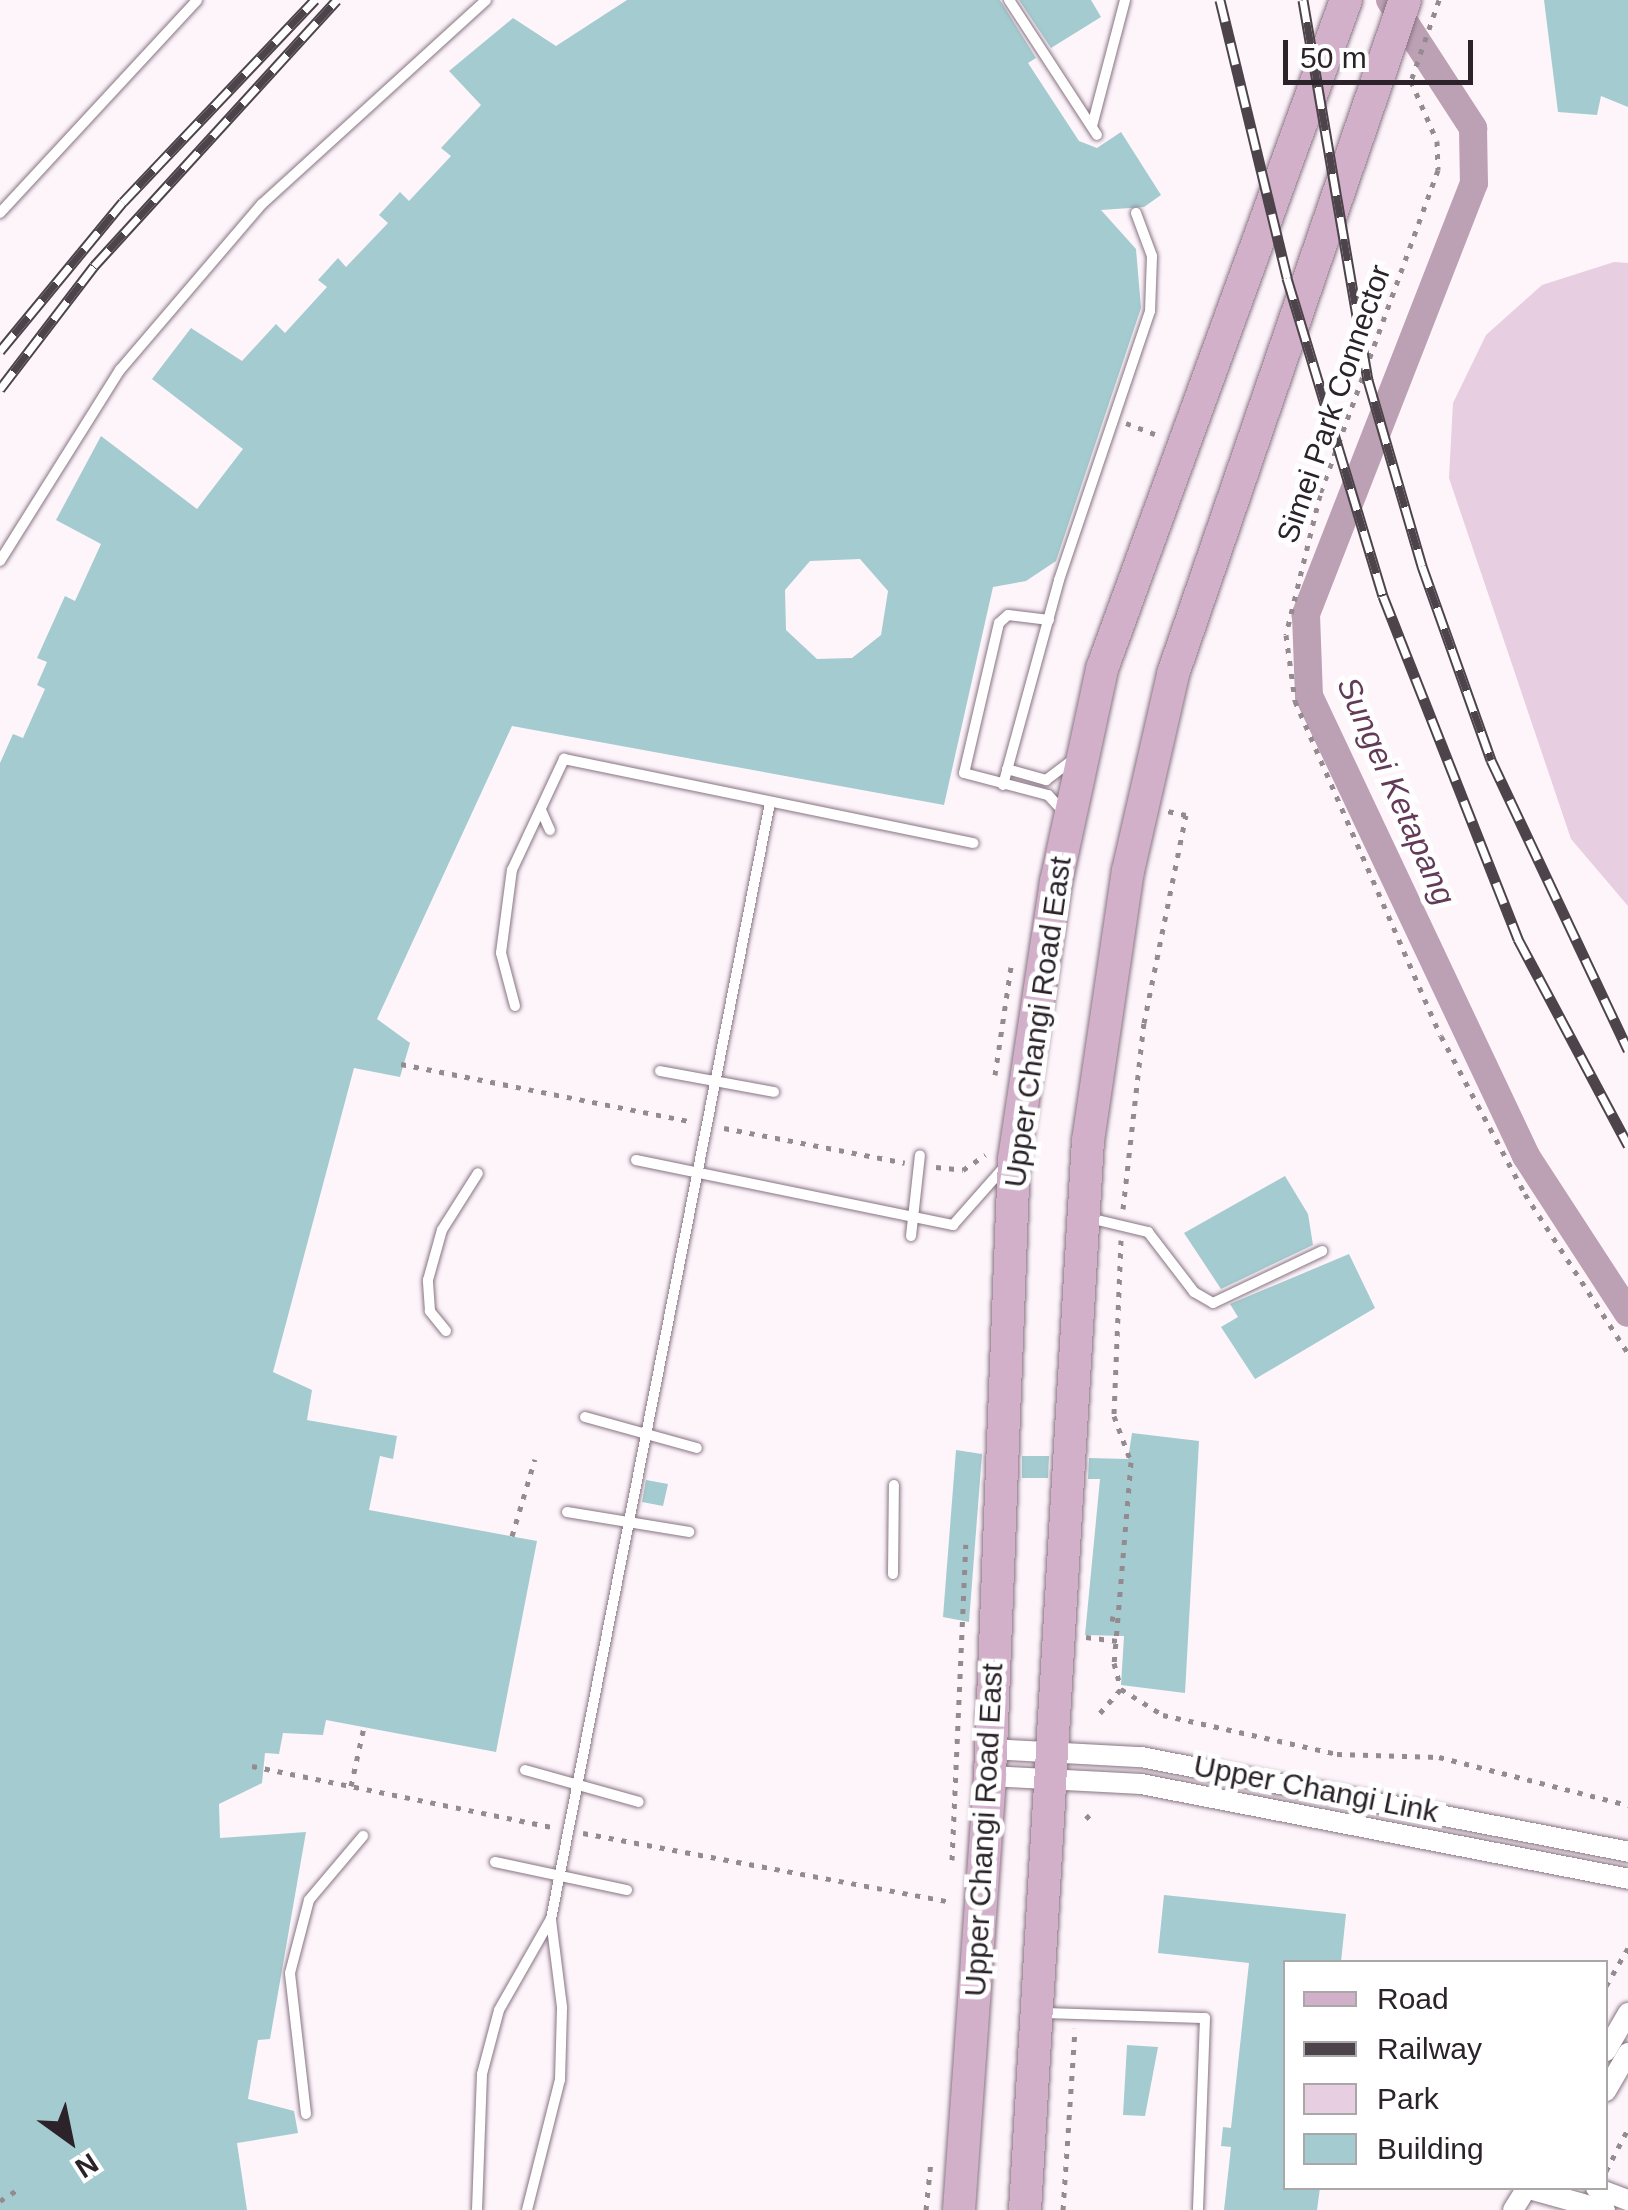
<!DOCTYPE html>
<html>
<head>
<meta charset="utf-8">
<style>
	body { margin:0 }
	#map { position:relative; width:1628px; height:2210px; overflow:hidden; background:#fef5fb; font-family:Arial,sans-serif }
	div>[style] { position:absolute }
	.green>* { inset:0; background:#e7cee0 }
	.canal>* { height:28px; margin:-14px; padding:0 14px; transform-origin:14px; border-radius:14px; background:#bca0b4 }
	.building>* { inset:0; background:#a4cbcf }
	.path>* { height:5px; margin-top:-2.5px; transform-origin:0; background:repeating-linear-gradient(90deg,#948b91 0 5px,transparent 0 13px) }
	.roads { filter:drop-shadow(0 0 2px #877482) drop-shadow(0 0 2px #877482) }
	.service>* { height:10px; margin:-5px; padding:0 5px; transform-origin:5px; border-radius:5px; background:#fff }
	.minor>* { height:20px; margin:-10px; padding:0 10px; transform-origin:10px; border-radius:10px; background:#fff }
	.primary>* { height:32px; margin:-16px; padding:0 16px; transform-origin:16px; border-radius:16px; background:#d3b0ca }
	.rail>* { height:11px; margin-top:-5.5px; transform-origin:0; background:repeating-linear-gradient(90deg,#fff 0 22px,#4c444a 0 44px); box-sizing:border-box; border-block:2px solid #4c444a }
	span { translate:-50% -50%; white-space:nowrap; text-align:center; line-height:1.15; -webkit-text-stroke:10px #fff; paint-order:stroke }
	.street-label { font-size:30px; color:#2b2329 }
	.water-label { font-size:32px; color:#633b59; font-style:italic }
	.legend { position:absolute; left:1283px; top:1960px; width:325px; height:230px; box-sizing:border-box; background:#fff; border:2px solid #aaa7a9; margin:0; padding:12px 18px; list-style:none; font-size:30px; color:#2b2329 }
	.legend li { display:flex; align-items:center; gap:20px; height:50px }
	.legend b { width:50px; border:2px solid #aaa7a9 }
	.north { position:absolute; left:20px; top:2090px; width:100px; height:100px; -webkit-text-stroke:8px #fff; paint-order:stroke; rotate:147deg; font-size:28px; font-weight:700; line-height:40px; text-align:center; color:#2b2329 }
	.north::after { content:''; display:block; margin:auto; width:35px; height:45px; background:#2b2329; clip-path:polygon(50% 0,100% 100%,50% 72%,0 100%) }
	.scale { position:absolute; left:1283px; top:40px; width:190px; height:45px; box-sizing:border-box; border:5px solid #2b2329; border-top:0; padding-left:12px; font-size:30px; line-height:35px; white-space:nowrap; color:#2b2329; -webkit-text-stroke:8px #fff; paint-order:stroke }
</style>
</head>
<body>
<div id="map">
	<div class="green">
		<i style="clip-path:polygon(1614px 262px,1628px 263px,1628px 906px,1571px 839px,1449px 478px,1453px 403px,1486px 335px,1542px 285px)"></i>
	</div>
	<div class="canal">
		<i style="left:1390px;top:0;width:153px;rotate:57deg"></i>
		<i style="left:1473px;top:128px;width:55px;rotate:89deg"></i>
		<i style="left:1474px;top:183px;width:464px;rotate:111.3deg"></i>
		<i style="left:1306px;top:615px;width:81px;rotate:87.9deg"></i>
		<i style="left:1309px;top:696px;width:509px;rotate:64.74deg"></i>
		<i style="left:1526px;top:1156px;width:187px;rotate:57deg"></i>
	</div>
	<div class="building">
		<i style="clip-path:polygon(evenodd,627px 0,1000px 0,1036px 58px,1028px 63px,1079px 141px,1097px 148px,1121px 132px,1161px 195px,1144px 207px,1101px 210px,1136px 249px,1141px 308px,1056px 561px,1026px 581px,993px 587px,944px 805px,512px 726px,377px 1019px,410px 1043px,400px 1077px,354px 1068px,273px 1372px,312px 1390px,307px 1420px,397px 1436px,393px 1459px,380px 1456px,369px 1510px,537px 1541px,496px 1752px,326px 1720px,323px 1735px,283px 1733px,279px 1754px,265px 1753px,262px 1783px,219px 1804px,220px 1838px,306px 1832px,270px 2039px,258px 2040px,248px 2099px,294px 2111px,298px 2133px,237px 2143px,247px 2210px,0 2210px,0 763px,13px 734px,23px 738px,45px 689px,37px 685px,47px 662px,37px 658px,65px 596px,75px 601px,101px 544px,56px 520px,101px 436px,197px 509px,243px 449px,152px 379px,191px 328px,242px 361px,276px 324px,285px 333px,327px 287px,318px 280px,338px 258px,346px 267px,388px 223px,379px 215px,400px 192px,409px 201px,451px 156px,441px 148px,481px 105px,449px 71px,513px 18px,556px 46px,627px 0,860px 559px,888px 591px,881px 635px,852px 658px,817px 659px,786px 630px,785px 590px,810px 561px,860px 559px)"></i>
		<i style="clip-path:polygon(1019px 0,1091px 0,1101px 17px,1051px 48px)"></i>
		<i style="clip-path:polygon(1544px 0,1628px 0,1628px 107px,1601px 96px,1597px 115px,1558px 112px)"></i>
		<i style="clip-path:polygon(1285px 1176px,1308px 1214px,1313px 1245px,1221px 1289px,1184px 1233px)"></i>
		<i style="clip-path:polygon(1349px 1254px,1375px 1308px,1255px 1379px,1221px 1327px,1238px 1317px,1230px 1304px)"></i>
		<i style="clip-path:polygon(1132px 1433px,1199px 1441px,1185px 1693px,1121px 1685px,1124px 1636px,1085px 1635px,1100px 1479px,1088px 1479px,1089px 1458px,1128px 1459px)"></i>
		<i style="clip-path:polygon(956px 1450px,982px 1454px,969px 1622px,943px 1617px)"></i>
		<i style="clip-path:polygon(1022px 1456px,1049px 1456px,1048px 1478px,1022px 1478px)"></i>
		<i style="clip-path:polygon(646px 1480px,668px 1484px,663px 1506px,642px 1502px)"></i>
		<i style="clip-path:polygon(1164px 1895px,1346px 1914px,1341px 1962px,1286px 1962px,1286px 2188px,1320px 2188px,1317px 2210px,1224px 2210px,1231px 2147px,1221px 2146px,1223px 2127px,1231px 2128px,1249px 1963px,1158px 1953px)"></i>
		<i style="clip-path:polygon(1127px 2045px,1158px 2047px,1145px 2116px,1123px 2115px)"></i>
	</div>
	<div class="path">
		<i style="left:1439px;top:0;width:86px;rotate:109.1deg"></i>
		<i style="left:1411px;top:81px;width:65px;rotate:66.6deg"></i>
		<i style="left:1437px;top:141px;width:29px;rotate:88deg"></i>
		<i style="left:1438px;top:170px;width:346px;rotate:110deg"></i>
		<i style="left:1320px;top:495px;width:144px;rotate:103.7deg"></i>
		<i style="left:1286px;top:635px;width:67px;rotate:82.2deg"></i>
		<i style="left:1295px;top:701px;width:365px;rotate:66.5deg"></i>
		<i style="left:1441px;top:1036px;width:179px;rotate:62deg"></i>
		<i style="left:1525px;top:1194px;width:189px;rotate:57.1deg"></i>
		<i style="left:1126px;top:423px;width:31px;rotate:21deg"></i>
		<i style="left:401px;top:1064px;width:294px;rotate:11.2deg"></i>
		<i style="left:995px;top:1075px;width:109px;rotate:-81.6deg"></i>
		<i style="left:724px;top:1128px;width:184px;rotate:10.9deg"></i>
		<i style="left:936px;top:1167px;width:27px;rotate:6deg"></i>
		<i style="left:963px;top:1170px;width:27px;rotate:-34deg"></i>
		<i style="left:1123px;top:1209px;width:187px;rotate:-83.6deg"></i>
		<i style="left:1144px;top:1023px;width:212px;rotate:-78.6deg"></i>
		<i style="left:1186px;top:815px;width:19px;rotate:-168deg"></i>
		<i style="left:1121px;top:1240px;width:176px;rotate:92.3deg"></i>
		<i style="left:1114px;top:1416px;width:49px;rotate:69.7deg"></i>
		<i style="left:1131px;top:1462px;width:202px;rotate:94.8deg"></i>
		<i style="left:1114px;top:1663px;width:27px;rotate:75deg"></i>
		<i style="left:1121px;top:1689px;width:49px;rotate:31.8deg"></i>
		<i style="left:1163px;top:1715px;width:178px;rotate:12.6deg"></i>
		<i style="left:1337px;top:1754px;width:102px;rotate:1.7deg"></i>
		<i style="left:1439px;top:1757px;width:195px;rotate:14.3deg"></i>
		<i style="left:512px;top:1536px;width:80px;rotate:-73.4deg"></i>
		<i style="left:1110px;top:1618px;width:12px;rotate:14deg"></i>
		<i style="left:1086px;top:1637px;width:32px;rotate:7deg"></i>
		<i style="left:1100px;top:1713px;width:32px;rotate:-49deg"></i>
		<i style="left:252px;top:1766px;width:307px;rotate:11.5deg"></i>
		<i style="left:351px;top:1786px;width:60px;rotate:-77.6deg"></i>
		<i style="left:1086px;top:1815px;width:12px;rotate:48deg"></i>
		<i style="left:583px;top:1833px;width:373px;rotate:10.6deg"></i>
		<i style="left:952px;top:1860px;width:316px;rotate:-87.5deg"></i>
		<i style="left:1606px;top:1986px;width:44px;rotate:-59.9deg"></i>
		<i style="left:1606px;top:2171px;width:47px;rotate:-62.4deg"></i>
		<i style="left:0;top:2201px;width:20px;rotate:-33deg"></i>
		<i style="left:926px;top:2210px;width:49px;rotate:-84.2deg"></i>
		<i style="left:1063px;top:2210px;width:182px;rotate:-86.2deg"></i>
	</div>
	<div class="roads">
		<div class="service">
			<i style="left:1009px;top:0;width:161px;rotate:56.9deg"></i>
			<i style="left:1092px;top:126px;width:130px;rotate:-75.3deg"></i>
			<i style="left:0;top:213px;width:290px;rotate:-47.2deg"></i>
			<i style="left:0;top:561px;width:226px;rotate:-57.9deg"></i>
			<i style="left:120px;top:370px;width:218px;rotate:-49.5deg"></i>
			<i style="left:262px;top:204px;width:303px;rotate:-42.3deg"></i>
			<i style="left:1049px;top:620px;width:41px;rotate:-173deg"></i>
			<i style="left:1008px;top:615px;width:12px;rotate:138deg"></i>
			<i style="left:999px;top:623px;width:154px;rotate:103.1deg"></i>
			<i style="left:964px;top:773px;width:87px;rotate:14.7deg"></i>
			<i style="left:1048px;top:795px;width:26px;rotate:47deg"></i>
			<i style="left:1007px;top:769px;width:41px;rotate:15.8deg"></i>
			<i style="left:1046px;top:780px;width:34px;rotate:-37deg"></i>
			<i style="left:1003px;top:785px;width:213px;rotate:-74.7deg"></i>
			<i style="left:1059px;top:580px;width:284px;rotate:-71.3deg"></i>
			<i style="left:1150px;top:311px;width:55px;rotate:-87.9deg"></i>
			<i style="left:1152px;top:256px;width:46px;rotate:-110.4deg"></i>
			<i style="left:541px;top:810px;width:22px;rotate:66deg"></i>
			<i style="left:515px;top:1006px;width:55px;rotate:-104.8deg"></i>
			<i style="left:501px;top:953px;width:84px;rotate:-82.5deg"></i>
			<i style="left:512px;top:870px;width:123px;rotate:-64.9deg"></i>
			<i style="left:564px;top:759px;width:418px;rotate:11.6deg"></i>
			<i style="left:660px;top:1071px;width:116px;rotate:10.4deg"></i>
			<i style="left:636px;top:1160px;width:324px;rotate:11.6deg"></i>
			<i style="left:953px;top:1225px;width:80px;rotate:-48.5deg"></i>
			<i style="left:1089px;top:1218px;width:61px;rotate:13.3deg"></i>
			<i style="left:1148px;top:1232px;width:76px;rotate:52.5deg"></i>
			<i style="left:1194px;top:1292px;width:22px;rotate:30deg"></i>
			<i style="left:1213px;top:1303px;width:121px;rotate:-25.5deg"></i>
			<i style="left:911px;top:1236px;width:81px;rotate:-83.7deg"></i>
			<i style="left:446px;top:1331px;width:26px;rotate:-129deg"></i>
			<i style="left:430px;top:1311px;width:31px;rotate:-94deg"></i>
			<i style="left:428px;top:1280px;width:52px;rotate:-74.4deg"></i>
			<i style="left:442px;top:1230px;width:67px;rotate:-57.7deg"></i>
			<i style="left:585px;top:1417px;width:116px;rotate:15.5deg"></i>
			<i style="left:567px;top:1512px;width:124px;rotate:9.3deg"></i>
			<i style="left:893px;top:1574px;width:89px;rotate:-89.4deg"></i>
			<i style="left:525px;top:1770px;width:118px;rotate:15.7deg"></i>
			<i style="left:495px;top:1862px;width:135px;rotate:12deg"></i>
			<i style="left:1042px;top:2013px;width:163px;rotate:1.8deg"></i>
			<i style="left:1205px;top:2018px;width:192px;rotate:92.1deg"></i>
			<i style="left:306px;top:2114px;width:142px;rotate:-96.5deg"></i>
			<i style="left:290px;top:1973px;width:75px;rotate:-75.4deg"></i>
			<i style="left:309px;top:1900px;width:84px;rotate:-49.8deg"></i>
			<i style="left:477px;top:2210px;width:136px;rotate:-87.9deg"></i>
			<i style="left:482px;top:2074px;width:66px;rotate:-75.1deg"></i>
			<i style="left:499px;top:2010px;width:105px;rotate:-60.3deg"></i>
			<i style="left:551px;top:1919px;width:1137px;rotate:-78.9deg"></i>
			<i style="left:527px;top:2210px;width:134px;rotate:-75.8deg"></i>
			<i style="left:560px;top:2080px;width:73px;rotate:-88.4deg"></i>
			<i style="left:562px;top:2007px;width:88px;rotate:-97.2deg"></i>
		</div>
		<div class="minor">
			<i style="left:991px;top:1749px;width:150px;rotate:3.1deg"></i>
			<i style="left:1141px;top:1757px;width:496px;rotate:11deg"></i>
			<i style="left:990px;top:1776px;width:151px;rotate:3deg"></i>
			<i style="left:1141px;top:1784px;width:496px;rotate:11deg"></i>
			<i style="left:1606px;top:2051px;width:44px;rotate:-59.9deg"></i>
			<i style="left:1606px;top:2091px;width:44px;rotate:-59.9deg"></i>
			<i style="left:1526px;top:2188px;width:82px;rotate:15.6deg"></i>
			<i style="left:1596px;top:2188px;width:34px;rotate:21deg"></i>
			<i style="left:1513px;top:2210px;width:26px;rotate:-58deg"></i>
		</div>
		<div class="primary">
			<i style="left:959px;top:2210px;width:435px;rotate:-85.9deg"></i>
			<i style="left:990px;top:1776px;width:617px;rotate:-87.77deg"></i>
			<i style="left:1014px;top:1159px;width:280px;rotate:-81.4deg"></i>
			<i style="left:1056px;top:882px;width:218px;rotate:-77.8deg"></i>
			<i style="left:1102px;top:669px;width:712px;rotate:-69.96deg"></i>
			<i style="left:1025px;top:2210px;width:1071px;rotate:-86.63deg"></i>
			<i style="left:1088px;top:1141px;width:273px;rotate:-81.6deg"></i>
			<i style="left:1128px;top:871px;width:202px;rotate:-77.1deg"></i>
			<i style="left:1173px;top:674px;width:713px;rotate:-71.01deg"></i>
		</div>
	</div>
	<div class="rail">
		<i style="left:1220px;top:0;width:286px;rotate:76.4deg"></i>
		<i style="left:1287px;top:278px;width:332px;rotate:73.2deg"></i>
		<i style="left:1383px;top:596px;width:369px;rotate:68.5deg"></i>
		<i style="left:1518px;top:939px;width:234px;rotate:61.9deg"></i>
		<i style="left:1303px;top:0;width:386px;rotate:80.3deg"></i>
		<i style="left:1368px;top:380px;width:194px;rotate:73.8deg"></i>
		<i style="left:1422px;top:566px;width:206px;rotate:70.4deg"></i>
		<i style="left:1491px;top:760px;width:321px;rotate:64.7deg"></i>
		<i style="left:0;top:351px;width:193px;rotate:-50.5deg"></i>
		<i style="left:123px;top:202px;width:279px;rotate:-46.5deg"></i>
		<i style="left:0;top:389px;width:155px;rotate:-52.6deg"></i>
		<i style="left:94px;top:266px;width:360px;rotate:-47.6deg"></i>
	</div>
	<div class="street-label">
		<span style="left:1334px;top:404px;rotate:-71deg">Simei Park Connector</span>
		<span style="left:1038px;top:1022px;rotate:-82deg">Upper Changi Road East</span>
		<span style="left:1316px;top:1789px;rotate:11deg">Upper Changi Link</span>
		<span style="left:984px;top:1830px;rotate:-87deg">Upper Changi Road East</span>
	</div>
	<div class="water-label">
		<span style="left:1396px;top:791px;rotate:66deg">Sungei Ketapang</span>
	</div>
	<ul class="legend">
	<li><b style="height:12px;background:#d3b0ca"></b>Road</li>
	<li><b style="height:12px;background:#4c444a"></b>Railway</li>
	<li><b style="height:28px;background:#e7cee0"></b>Park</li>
	<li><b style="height:28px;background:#a4cbcf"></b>Building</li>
	</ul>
	<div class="north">N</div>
	<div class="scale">50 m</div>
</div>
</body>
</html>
